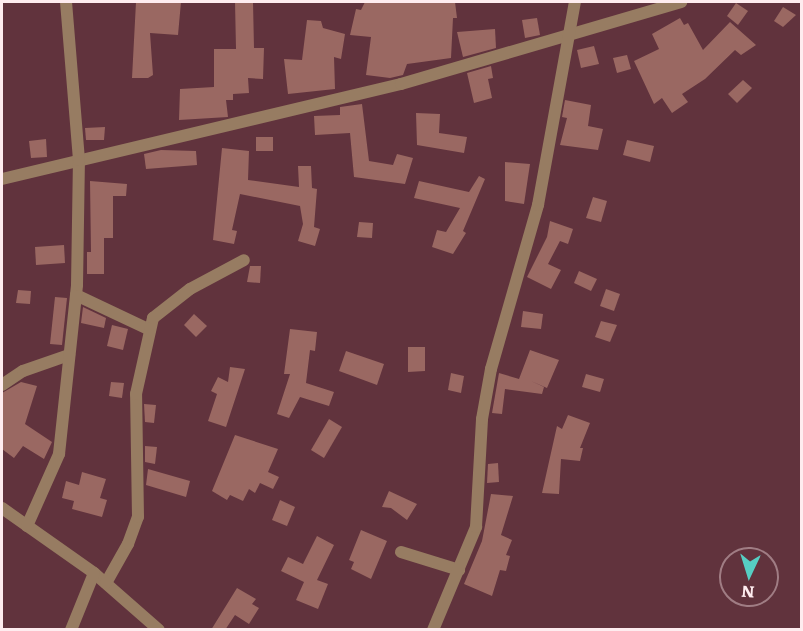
<!DOCTYPE html>
<html>
<head>
<meta charset="utf-8">
<style>
	body { margin:0 }
	#map { position:relative; width:803px; height:631px; overflow:hidden; background:#61333d; font-family:Literata,serif }
	div>[style] { position:absolute }
	.building>* { inset:0; background:#9a6862 }
	.street>* { height:12px; margin:-6px; padding:0 6px; transform-origin:6px; border-radius:6px; background:#977c62 }
	span { translate:-50% -50%; white-space:nowrap; text-align:center; line-height:1.15; -webkit-text-stroke:6px #61333d; paint-order:stroke }
	.frame { position:absolute; inset:0; border:3px solid #feecef; pointer-events:none }
	.north { position:absolute; left:719px; top:547px; width:60px; height:60px; box-sizing:border-box; background:#61333d; border:2px solid #a07d84; border-radius:50%; rotate:184deg; font-size:16px; font-weight:700; line-height:24px; text-align:center; color:#feecef }
	.north::after { content:''; display:block; margin:auto; width:21px; height:27px; background:#56cec3; clip-path:polygon(50% 0,100% 100%,50% 72%,0 100%) }
</style>
</head>
<body>
<div id="map">
	<div class="building">
		<i style="clip-path:polygon(136px 2px,181px 2px,178px 35px,150px 33px,153px 75px,148px 78px,132px 78px)"></i>
		<i style="clip-path:polygon(235px 2px,253px 2px,254px 48px,264px 48px,263px 79px,248px 78px,249px 93px,233px 94px,233px 100px,226px 100px,228px 117px,179px 120px,180px 89px,214px 87px,214px 49px,236px 49px)"></i>
		<i style="clip-path:polygon(365px 2px,455px 2px,457px 18px,453px 18px,451px 58px,407px 64px,403px 75px,390px 78px,366px 75px,371px 37px,350px 35px,356px 9px,361px 10px)"></i>
		<i style="clip-path:polygon(736px 3px,748px 11px,738px 25px,727px 16px)"></i>
		<i style="clip-path:polygon(783px 7px,796px 15px,783px 27px,774px 21px)"></i>
		<i style="clip-path:polygon(537px 18px,540px 35px,525px 38px,522px 20px)"></i>
		<i style="clip-path:polygon(680px 18px,684px 25px,688px 23px,703px 50px,730px 22px,756px 45px,741px 55px,735px 50px,705px 79px,682px 94px,688px 102px,672px 113px,662px 98px,654px 104px,634px 61px,659px 49px,652px 34px)"></i>
		<i style="clip-path:polygon(307px 20px,321px 21px,323px 28px,345px 34px,341px 59px,334px 57px,335px 89px,288px 94px,284px 59px,302px 60px)"></i>
		<i style="clip-path:polygon(495px 29px,496px 48px,463px 57px,457px 32px)"></i>
		<i style="clip-path:polygon(594px 46px,599px 64px,581px 68px,577px 50px)"></i>
		<i style="clip-path:polygon(627px 55px,631px 69px,617px 73px,613px 58px)"></i>
		<i style="clip-path:polygon(491px 66px,493px 78px,488px 79px,492px 98px,474px 103px,467px 73px)"></i>
		<i style="clip-path:polygon(743px 80px,752px 88px,737px 103px,728px 94px)"></i>
		<i style="clip-path:polygon(565px 100px,591px 105px,588px 126px,603px 129px,598px 150px,560px 145px,567px 118px,562px 117px)"></i>
		<i style="clip-path:polygon(362px 104px,369px 161px,393px 165px,397px 154px,413px 158px,405px 184px,354px 177px,350px 133px,315px 135px,314px 116px,340px 115px,340px 107px)"></i>
		<i style="clip-path:polygon(416px 113px,440px 114px,439px 133px,467px 137px,464px 153px,417px 145px)"></i>
		<i style="clip-path:polygon(105px 127px,104px 140px,86px 140px,85px 128px)"></i>
		<i style="clip-path:polygon(256px 137px,273px 137px,273px 151px,256px 151px)"></i>
		<i style="clip-path:polygon(46px 139px,47px 157px,31px 158px,29px 141px)"></i>
		<i style="clip-path:polygon(627px 140px,654px 146px,650px 162px,623px 155px)"></i>
		<i style="clip-path:polygon(222px 148px,249px 151px,248px 180px,299px 187px,298px 166px,311px 166px,312px 188px,317px 189px,314px 227px,320px 229px,315px 246px,298px 241px,303px 224px,300px 206px,240px 194px,232px 230px,237px 231px,234px 244px,213px 240px)"></i>
		<i style="clip-path:polygon(161px 150px,196px 151px,197px 165px,146px 169px,144px 154px)"></i>
		<i style="clip-path:polygon(505px 162px,530px 164px,524px 204px,505px 201px)"></i>
		<i style="clip-path:polygon(479px 176px,485px 179px,463px 231px,466px 233px,453px 254px,432px 247px,437px 230px,446px 232px,460px 208px,414px 198px,419px 181px,469px 192px)"></i>
		<i style="clip-path:polygon(90px 181px,127px 184px,126px 196px,113px 196px,113px 238px,104px 238px,104px 274px,87px 274px,87px 252px,91px 252px)"></i>
		<i style="clip-path:polygon(593px 197px,607px 201px,601px 222px,586px 218px)"></i>
		<i style="clip-path:polygon(550px 221px,573px 229px,568px 244px,560px 241px,548px 264px,561px 270px,551px 289px,527px 277px,547px 237px)"></i>
		<i style="clip-path:polygon(359px 222px,373px 223px,372px 238px,357px 237px)"></i>
		<i style="clip-path:polygon(64px 245px,65px 263px,36px 265px,35px 247px)"></i>
		<i style="clip-path:polygon(250px 266px,261px 266px,260px 283px,247px 282px)"></i>
		<i style="clip-path:polygon(579px 271px,597px 279px,591px 291px,574px 283px)"></i>
		<i style="clip-path:polygon(606px 289px,620px 294px,614px 311px,600px 306px)"></i>
		<i style="clip-path:polygon(18px 290px,31px 291px,30px 304px,16px 303px)"></i>
		<i style="clip-path:polygon(55px 297px,67px 298px,62px 345px,50px 344px)"></i>
		<i style="clip-path:polygon(83px 307px,106px 318px,104px 328px,81px 323px)"></i>
		<i style="clip-path:polygon(523px 311px,543px 314px,541px 329px,521px 327px)"></i>
		<i style="clip-path:polygon(194px 314px,207px 326px,196px 337px,184px 325px)"></i>
		<i style="clip-path:polygon(601px 321px,617px 325px,610px 342px,595px 337px)"></i>
		<i style="clip-path:polygon(112px 325px,128px 329px,123px 350px,107px 346px)"></i>
		<i style="clip-path:polygon(290px 329px,317px 332px,315px 351px,310px 350px,306px 383px,334px 392px,329px 406px,300px 397px,289px 418px,277px 414px,290px 374px,284px 374px)"></i>
		<i style="clip-path:polygon(408px 347px,425px 347px,425px 371px,408px 372px)"></i>
		<i style="clip-path:polygon(530px 350px,559px 360px,547px 388px,531px 381px,544px 387px,542px 394px,505px 389px,502px 414px,492px 413px,499px 373px,519px 379px)"></i>
		<i style="clip-path:polygon(346px 351px,384px 364px,377px 385px,339px 371px)"></i>
		<i style="clip-path:polygon(230px 367px,245px 369px,226px 427px,208px 421px,217px 394px,211px 391px,218px 377px,228px 382px)"></i>
		<i style="clip-path:polygon(451px 373px,464px 376px,461px 393px,448px 390px)"></i>
		<i style="clip-path:polygon(586px 374px,604px 379px,600px 392px,582px 387px)"></i>
		<i style="clip-path:polygon(21px 382px,37px 386px,25px 424px,52px 442px,44px 459px,23px 446px,14px 458px,2px 449px,2px 393px)"></i>
		<i style="clip-path:polygon(111px 382px,124px 383px,122px 398px,109px 396px)"></i>
		<i style="clip-path:polygon(144px 404px,156px 405px,154px 423px,145px 422px)"></i>
		<i style="clip-path:polygon(568px 415px,590px 423px,580px 448px,583px 448px,580px 461px,561px 459px,559px 494px,542px 493px,557px 426px,562px 429px)"></i>
		<i style="clip-path:polygon(329px 419px,342px 427px,324px 458px,311px 450px)"></i>
		<i style="clip-path:polygon(235px 435px,278px 449px,268px 472px,279px 477px,273px 489px,260px 483px,255px 493px,249px 489px,243px 501px,230px 495px,227px 500px,212px 491px)"></i>
		<i style="clip-path:polygon(145px 446px,157px 447px,155px 464px,145px 462px)"></i>
		<i style="clip-path:polygon(498px 463px,499px 482px,487px 483px,488px 464px)"></i>
		<i style="clip-path:polygon(148px 469px,190px 481px,186px 497px,146px 485px)"></i>
		<i style="clip-path:polygon(82px 472px,106px 479px,100px 498px,107px 500px,102px 517px,72px 509px,74px 501px,62px 498px,66px 481px,79px 485px)"></i>
		<i style="clip-path:polygon(389px 491px,417px 504px,407px 520px,391px 508px,382px 507px)"></i>
		<i style="clip-path:polygon(491px 494px,513px 496px,501px 535px,512px 540px,506px 555px,510px 556px,506px 571px,500px 570px,492px 596px,464px 584px,482px 541px)"></i>
		<i style="clip-path:polygon(280px 500px,295px 507px,287px 526px,272px 520px)"></i>
		<i style="clip-path:polygon(361px 530px,387px 541px,371px 579px,351px 569px,354px 562px,349px 560px)"></i>
		<i style="clip-path:polygon(317px 536px,334px 545px,317px 580px,328px 584px,318px 609px,296px 600px,304px 582px,281px 571px,288px 557px,303px 564px)"></i>
		<i style="clip-path:polygon(237px 588px,256px 599px,252px 604px,259px 608px,249px 624px,235px 615px,225px 630px,211px 630px)"></i>
	</div>
	<div class="street">
		<i style="left:2px;top:179px;width:410px;rotate:-13.4deg"></i>
		<i style="left:401px;top:84px;width:292px;rotate:-16.3deg"></i>
		<i style="left:76px;top:295px;width:80px;rotate:25.3deg"></i>
		<i style="left:2px;top:385px;width:25px;rotate:-34deg"></i>
		<i style="left:23px;top:371px;width:49px;rotate:-19.2deg"></i>
		<i style="left:2px;top:508px;width:113px;rotate:35.2deg"></i>
		<i style="left:94px;top:573px;width:86px;rotate:41.2deg"></i>
		<i style="left:27px;top:526px;width:79px;rotate:-66deg"></i>
		<i style="left:59px;top:454px;width:170px;rotate:-83.9deg"></i>
		<i style="left:77px;top:285px;width:125px;rotate:-89.1deg"></i>
		<i style="left:79px;top:160px;width:159px;rotate:-94.7deg"></i>
		<i style="left:401px;top:552px;width:61px;rotate:17.2deg"></i>
		<i style="left:106px;top:583px;width:45px;rotate:-60.6deg"></i>
		<i style="left:128px;top:544px;width:29px;rotate:-70deg"></i>
		<i style="left:138px;top:517px;width:123px;rotate:-90.9deg"></i>
		<i style="left:136px;top:394px;width:78px;rotate:-77.4deg"></i>
		<i style="left:153px;top:318px;width:47px;rotate:-38.1deg"></i>
		<i style="left:190px;top:289px;width:61px;rotate:-28.2deg"></i>
		<i style="left:71px;top:630px;width:61px;rotate:-68deg"></i>
		<i style="left:433px;top:630px;width:112px;rotate:-67.3deg"></i>
		<i style="left:476px;top:527px;width:108px;rotate:-86.8deg"></i>
		<i style="left:482px;top:419px;width:51px;rotate:-79.8deg"></i>
		<i style="left:491px;top:369px;width:171px;rotate:-74deg"></i>
		<i style="left:538px;top:205px;width:206px;rotate:-79.7deg"></i>
	</div>
	<div class="frame"></div>
	<div class="north">N</div>
</div>
</body>
</html>
